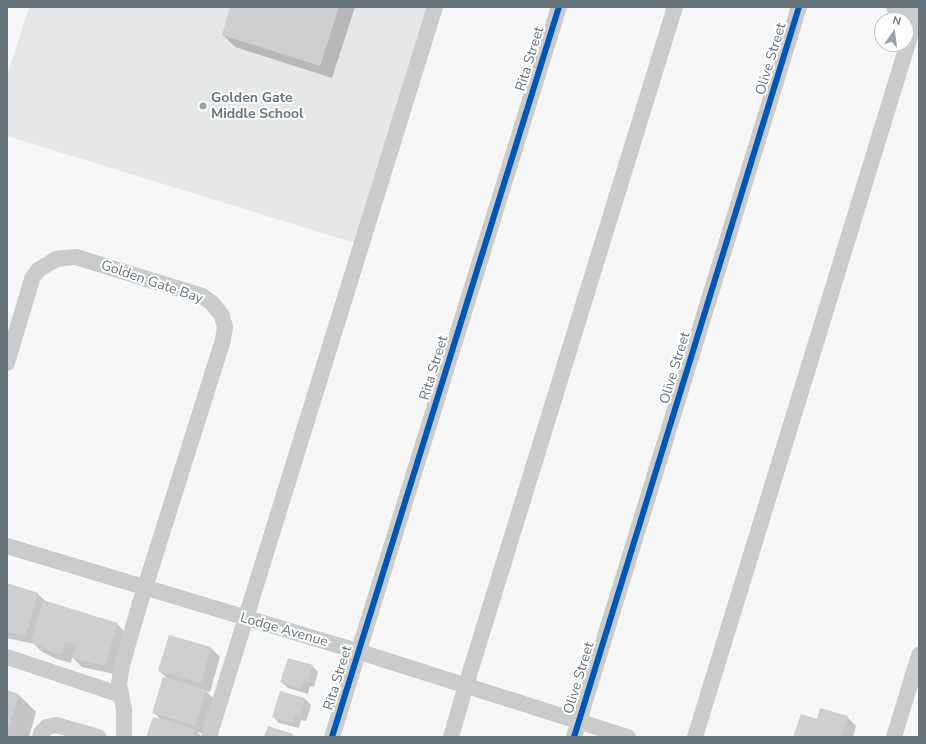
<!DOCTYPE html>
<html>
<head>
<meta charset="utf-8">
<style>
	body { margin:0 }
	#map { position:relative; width:926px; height:744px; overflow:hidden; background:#f7f7f7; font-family:"Nunito Sans",sans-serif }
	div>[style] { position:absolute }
	.built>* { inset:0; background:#e6e7e7 }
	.shadow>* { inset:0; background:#0003 }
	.building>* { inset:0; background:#cecfd0 }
	.minor>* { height:16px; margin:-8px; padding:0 8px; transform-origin:8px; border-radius:8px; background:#cacccc }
	.cycleway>* { height:6px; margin:-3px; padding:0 3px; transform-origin:3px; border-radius:3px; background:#0057b8 }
	.dots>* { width:11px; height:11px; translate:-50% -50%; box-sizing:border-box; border:2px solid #fff; border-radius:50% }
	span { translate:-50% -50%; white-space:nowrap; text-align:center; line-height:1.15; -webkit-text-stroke:4px #fff; paint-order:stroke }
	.street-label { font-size:14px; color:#66747e }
	.poi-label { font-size:14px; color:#66747e; font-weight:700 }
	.left { translate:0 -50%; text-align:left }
	.frame { position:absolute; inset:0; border:8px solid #66747e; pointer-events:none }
	.north { position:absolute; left:874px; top:12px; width:40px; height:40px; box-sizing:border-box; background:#fff; border:1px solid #c2c7cb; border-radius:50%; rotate:14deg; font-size:11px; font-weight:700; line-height:16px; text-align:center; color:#66747e }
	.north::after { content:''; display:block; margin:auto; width:14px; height:18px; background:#99a2a8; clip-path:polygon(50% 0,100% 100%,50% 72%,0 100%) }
</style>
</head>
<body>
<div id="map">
	<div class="built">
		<i style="clip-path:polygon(29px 7px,430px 7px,358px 244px,7px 136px,7px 76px)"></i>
	</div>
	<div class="shadow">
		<i style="clip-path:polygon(231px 7px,355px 7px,332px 78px,235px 47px,223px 35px)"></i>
		<i style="clip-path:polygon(7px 585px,38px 594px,45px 601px,117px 624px,126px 633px,114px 674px,82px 667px,72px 657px,71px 663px,56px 659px,41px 651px,34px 644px,7px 638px)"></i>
		<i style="clip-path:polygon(211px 648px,220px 657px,210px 692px,206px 691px,215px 700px,204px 734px,197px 732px,202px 737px,148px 737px,161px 720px,153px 712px,168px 679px,159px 671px)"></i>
		<i style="clip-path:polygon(312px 666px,318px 672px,314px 687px,310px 686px,308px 694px,288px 688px,281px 682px)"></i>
		<i style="clip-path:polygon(7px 691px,19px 695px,36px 712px,29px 737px,7px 737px)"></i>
		<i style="clip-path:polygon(305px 699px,311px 705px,306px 721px,301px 720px,299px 728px,279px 723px,273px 716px)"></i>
		<i style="clip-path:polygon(847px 717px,856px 726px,853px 737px,794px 737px,818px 720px)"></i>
	</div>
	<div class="building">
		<i style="clip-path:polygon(230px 7px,339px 7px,320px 66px,222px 35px)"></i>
		<i style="clip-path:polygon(7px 583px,38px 593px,26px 636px,9px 632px,7px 635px)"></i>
		<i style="clip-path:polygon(43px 600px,118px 623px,105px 666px,72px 658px,76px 645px,72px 644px,65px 642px,62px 654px,46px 650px,47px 649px,31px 642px)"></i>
		<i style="clip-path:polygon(169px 635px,211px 647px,201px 683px,158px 671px)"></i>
		<i style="clip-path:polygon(288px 658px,313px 665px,308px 681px,304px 680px,301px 689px,280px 682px)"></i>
		<i style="clip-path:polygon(163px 677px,206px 690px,195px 726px,152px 713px)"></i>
		<i style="clip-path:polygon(7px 690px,19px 694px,7px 733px)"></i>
		<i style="clip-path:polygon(280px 691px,305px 698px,300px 716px,295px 714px,293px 723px,272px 717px)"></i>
		<i style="clip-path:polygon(820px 708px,848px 716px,841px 737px,793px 737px,801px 714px,817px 719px)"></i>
		<i style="clip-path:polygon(153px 717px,195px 729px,193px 737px,146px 737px)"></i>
		<i style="clip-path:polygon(268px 726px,293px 734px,292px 737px,264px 737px)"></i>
	</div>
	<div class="minor">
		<i style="left:894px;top:7px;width:26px;rotate:18deg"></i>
		<i style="left:7px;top:363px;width:88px;rotate:-73.4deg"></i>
		<i style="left:32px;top:279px;width:11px;rotate:-56deg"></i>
		<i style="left:38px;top:270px;width:21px;rotate:-31deg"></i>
		<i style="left:56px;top:259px;width:20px;rotate:-6deg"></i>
		<i style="left:76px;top:257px;width:115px;rotate:17.2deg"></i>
		<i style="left:186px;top:291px;width:17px;rotate:17deg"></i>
		<i style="left:202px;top:296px;width:12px;rotate:35deg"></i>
		<i style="left:212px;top:303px;width:16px;rotate:52deg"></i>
		<i style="left:222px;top:316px;width:11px;rotate:75deg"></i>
		<i style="left:225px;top:327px;width:13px;rotate:99deg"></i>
		<i style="left:223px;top:340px;width:276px;rotate:107.5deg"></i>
		<i style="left:140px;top:603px;width:65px;rotate:106.2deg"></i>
		<i style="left:122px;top:665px;width:19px;rotate:99deg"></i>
		<i style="left:119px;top:684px;width:26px;rotate:79deg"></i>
		<i style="left:124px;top:710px;width:27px;rotate:90deg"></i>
		<i style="left:7px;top:546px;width:349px;rotate:16.7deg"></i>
		<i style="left:341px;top:646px;width:301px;rotate:17.6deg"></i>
		<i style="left:7px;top:657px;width:120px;rotate:18.4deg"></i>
		<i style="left:40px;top:737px;width:4px;rotate:-76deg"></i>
		<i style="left:41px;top:733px;width:8px;rotate:-45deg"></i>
		<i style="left:47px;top:727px;width:9px;rotate:-13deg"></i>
		<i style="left:56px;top:725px;width:44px;rotate:15.9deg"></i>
		<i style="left:209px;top:737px;width:764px;rotate:-72.8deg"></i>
		<i style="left:332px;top:737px;width:764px;rotate:-72.73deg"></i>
		<i style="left:451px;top:737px;width:54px;rotate:-73.9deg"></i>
		<i style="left:466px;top:685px;width:709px;rotate:-72.87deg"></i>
		<i style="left:574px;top:737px;width:764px;rotate:-72.87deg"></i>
		<i style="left:695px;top:737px;width:764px;rotate:-72.94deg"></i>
		<i style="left:894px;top:737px;width:86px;rotate:-73deg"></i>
	</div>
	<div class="cycleway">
		<i style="left:332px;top:737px;width:764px;rotate:-72.73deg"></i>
		<i style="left:574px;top:737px;width:764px;rotate:-72.87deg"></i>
	</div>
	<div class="dots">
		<i style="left:203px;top:106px;background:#99a2a8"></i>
	</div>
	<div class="street-label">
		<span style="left:530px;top:59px;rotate:-73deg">Rita Street</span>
		<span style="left:771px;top:59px;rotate:-73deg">Olive Street</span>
		<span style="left:152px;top:282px;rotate:19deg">Golden Gate Bay</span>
		<span style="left:434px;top:368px;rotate:-73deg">Rita Street</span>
		<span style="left:675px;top:368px;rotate:-73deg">Olive Street</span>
		<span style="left:284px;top:630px;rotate:16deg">Lodge Avenue</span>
		<span style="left:338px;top:678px;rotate:-73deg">Rita Street</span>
		<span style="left:579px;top:678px;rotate:-73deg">Olive Street</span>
	</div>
	<div class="poi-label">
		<span class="left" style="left:211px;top:106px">Golden Gate<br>Middle School</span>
	</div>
	<div class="frame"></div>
	<div class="north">N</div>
</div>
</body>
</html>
